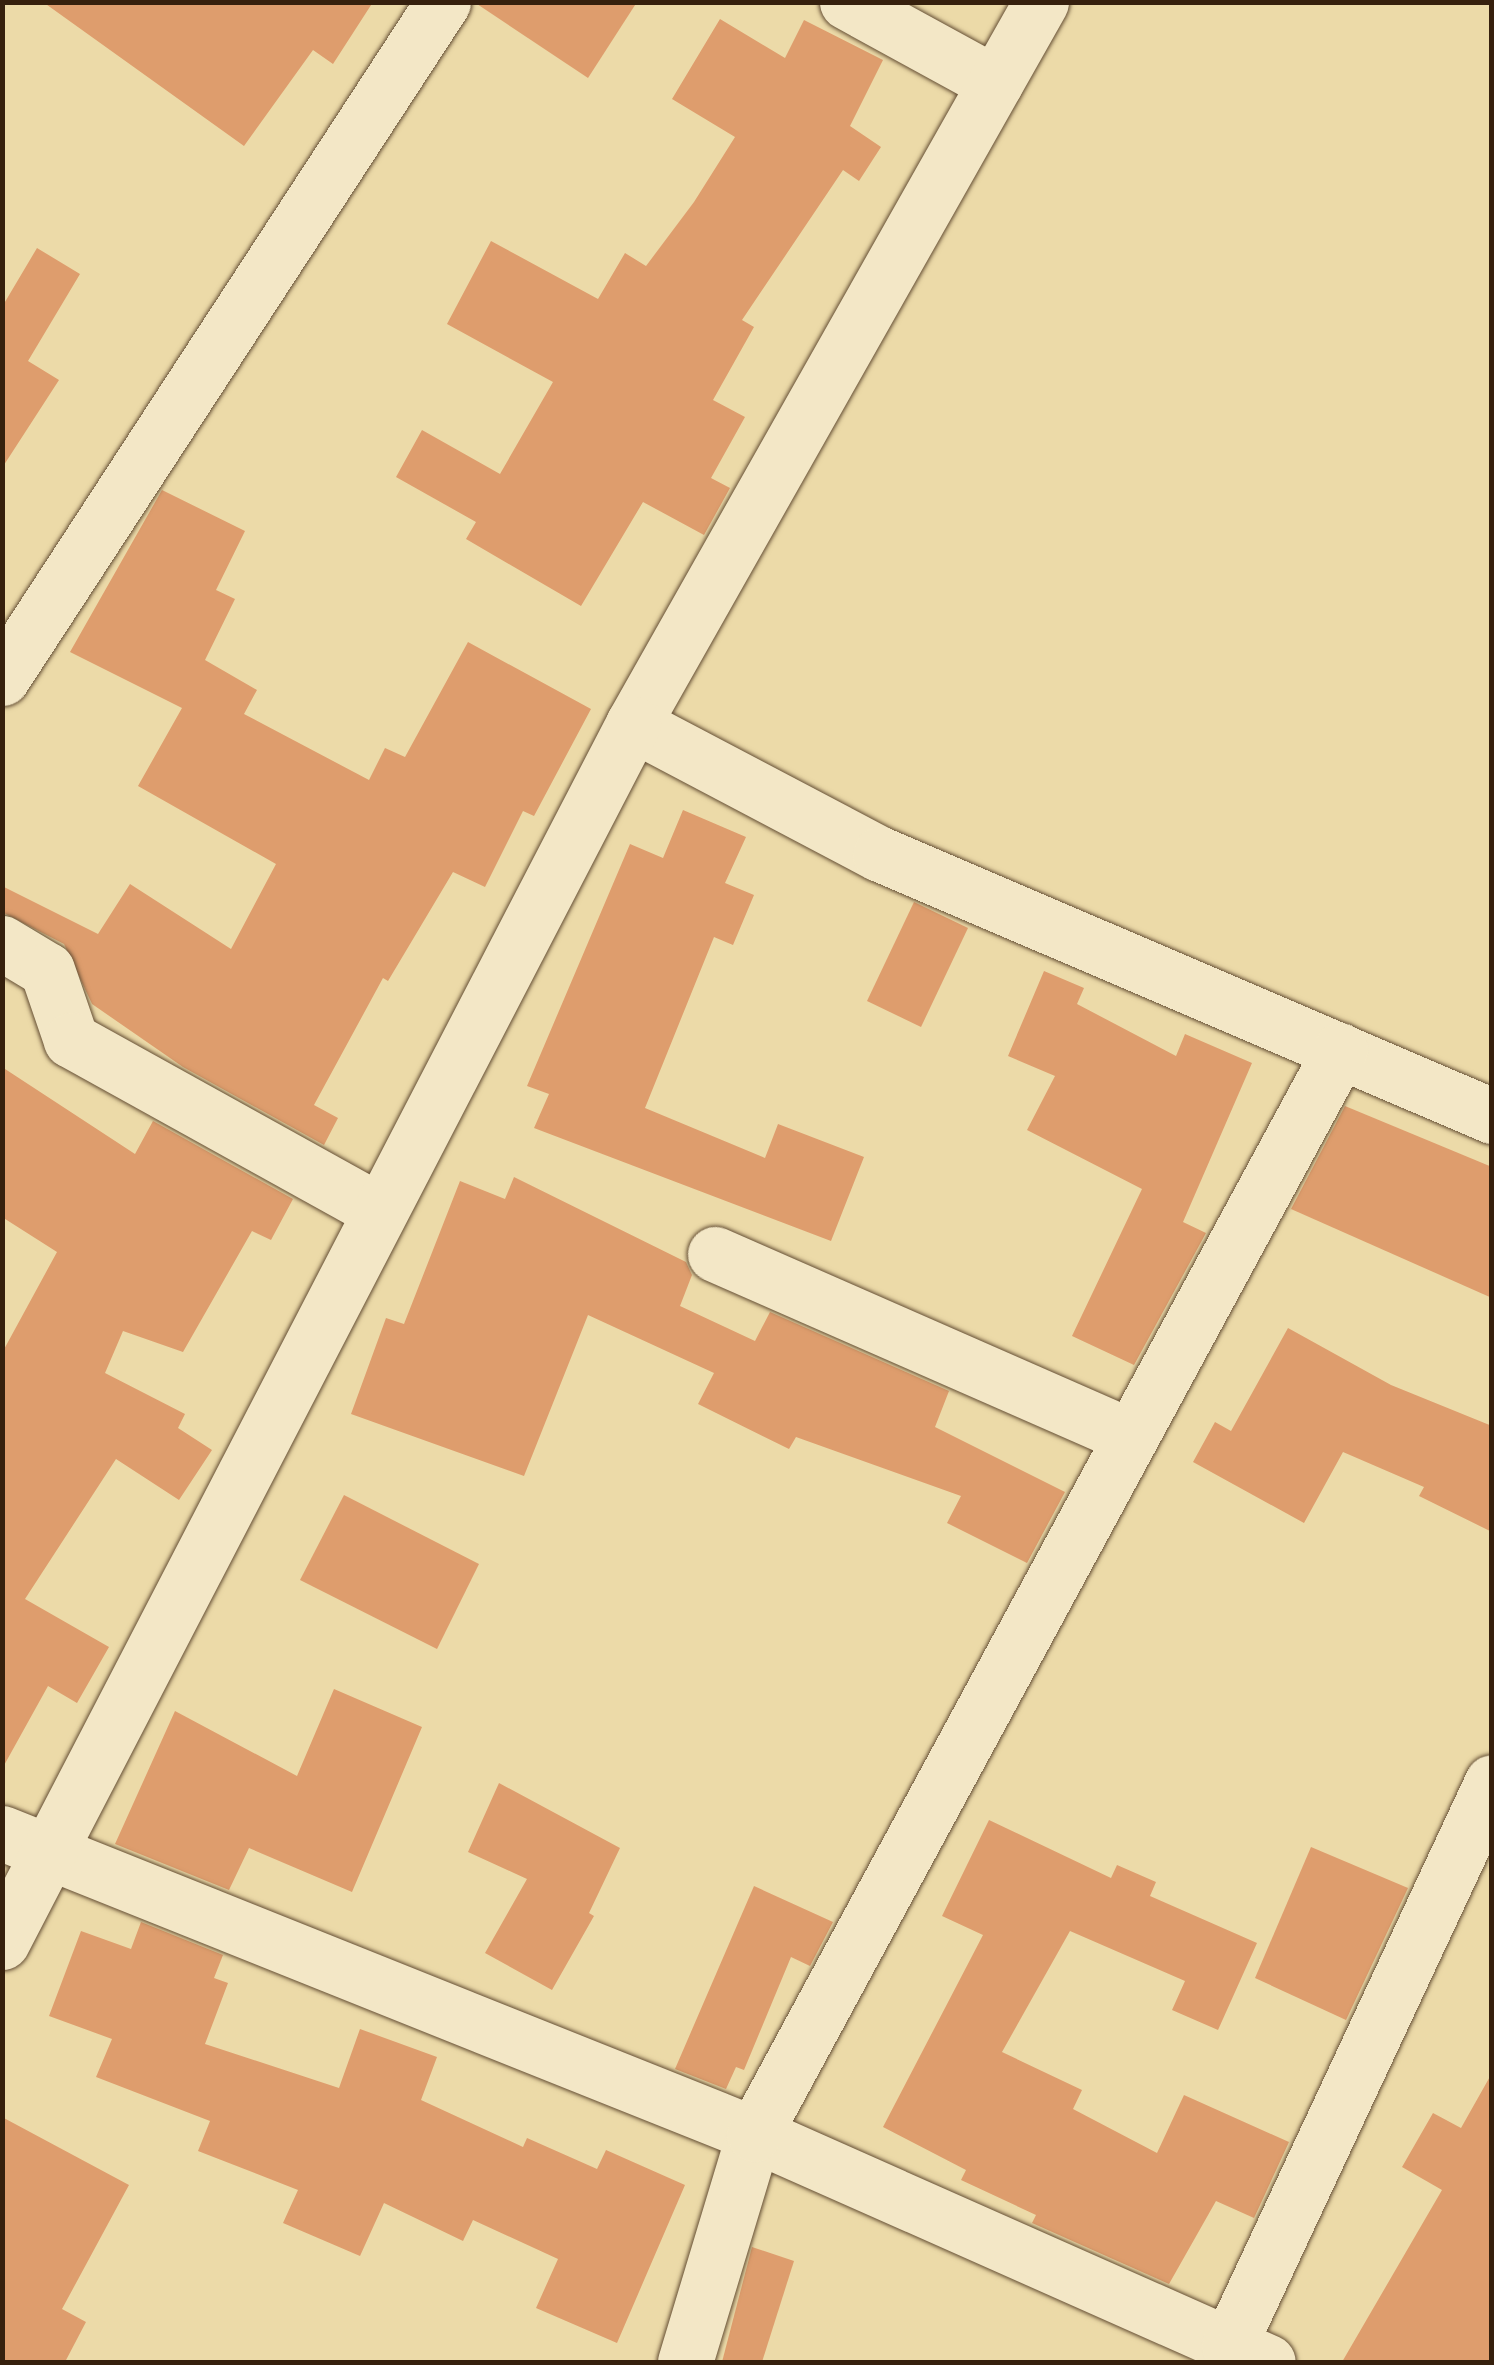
<!DOCTYPE html>
<html>
<head>
<meta charset="utf-8">
<style>
	body { margin:0 }
	#map { position:relative; width:1494px; height:2365px; overflow:hidden; background:#ecdaa8; font-family:"Libre Caslon Text",serif }
	div>[style] { position:absolute }
	.building>* { inset:0; background:#de9d6d }
	.roads { filter:drop-shadow(0 0 2px #644e34) drop-shadow(0 0 2px #644e34) }
	.street>* { height:55px; margin:-27.5px; padding:0 27.5px; transform-origin:27.5px; border-radius:27.5px; background:#f3e7c6 }
	span { translate:-50% -50%; white-space:nowrap; text-align:center; line-height:1.15; -webkit-text-stroke:9px #f3e7c6; paint-order:stroke }
	.frame { position:absolute; inset:0; border:5px solid #36200d; pointer-events:none }
</style>
</head>
<body>
<div id="map">
	<div class="building">
		<i style="clip-path:polygon(43px 2px,373px 2px,333px 64px,313px 50px,244px 146px)"></i>
		<i style="clip-path:polygon(474px 2px,637px 2px,588px 78px)"></i>
		<i style="clip-path:polygon(720px 19px,785px 58px,804px 20px,883px 60px,850px 126px,881px 147px,859px 181px,843px 170px,742px 320px,754px 327px,713px 400px,745px 417px,711px 478px,730px 488px,704px 535px,643px 502px,581px 606px,466px 539px,476px 522px,396px 477px,422px 430px,500px 474px,553px 382px,447px 324px,491px 241px,598px 299px,625px 253px,646px 266px,694px 202px,735px 137px,672px 99px)"></i>
		<i style="clip-path:polygon(37px 248px,80px 274px,28px 361px,59px 380px,2px 468px,2px 307px)"></i>
		<i style="clip-path:polygon(162px 490px,245px 531px,216px 590px,235px 599px,205px 660px,257px 690px,244px 714px,369px 780px,385px 748px,405px 757px,468px 642px,591px 709px,534px 816px,523px 811px,485px 887px,453px 872px,388px 981px,383px 978px,314px 1105px,338px 1118px,324px 1145px,183px 1067px,92px 1004px,64px 944px,2px 912px,2px 886px,98px 934px,130px 884px,231px 949px,276px 864px,138px 786px,182px 708px,70px 652px)"></i>
		<i style="clip-path:polygon(683px 810px,746px 837px,725px 883px,754px 895px,733px 945px,714px 937px,645px 1108px,765px 1158px,778px 1124px,864px 1157px,831px 1241px,534px 1128px,549px 1094px,527px 1086px,630px 844px,663px 858px)"></i>
		<i style="clip-path:polygon(914px 902px,968px 928px,921px 1027px,867px 1001px)"></i>
		<i style="clip-path:polygon(1044px 971px,1084px 988px,1077px 1004px,1176px 1056px,1185px 1034px,1252px 1063px,1183px 1222px,1206px 1233px,1134px 1365px,1072px 1336px,1142px 1189px,1027px 1130px,1055px 1076px,1008px 1056px)"></i>
		<i style="clip-path:polygon(2px 1067px,135px 1154px,153px 1121px,293px 1199px,271px 1240px,252px 1231px,183px 1352px,123px 1331px,105px 1373px,185px 1414px,178px 1428px,212px 1450px,179px 1500px,116px 1459px,25px 1599px,109px 1647px,77px 1703px,48px 1686px,2px 1769px,2px 1353px,57px 1252px,2px 1217px)"></i>
		<i style="clip-path:polygon(1345px 1106px,1492px 1167px,1492px 1298px,1291px 1209px)"></i>
		<i style="clip-path:polygon(514px 1177px,686px 1262px,692px 1275px,680px 1306px,755px 1341px,770px 1312px,949px 1391px,935px 1427px,1065px 1492px,1027px 1563px,947px 1523px,961px 1496px,796px 1437px,789px 1449px,698px 1404px,714px 1373px,588px 1315px,524px 1476px,351px 1414px,386px 1318px,404px 1324px,460px 1181px,505px 1199px)"></i>
		<i style="clip-path:polygon(1288px 1328px,1391px 1385px,1492px 1426px,1492px 1532px,1419px 1496px,1424px 1487px,1343px 1452px,1304px 1523px,1193px 1462px,1215px 1422px,1231px 1431px)"></i>
		<i style="clip-path:polygon(344px 1495px,479px 1564px,437px 1649px,300px 1580px)"></i>
		<i style="clip-path:polygon(334px 1689px,422px 1727px,352px 1892px,249px 1848px,229px 1890px,115px 1844px,175px 1711px,297px 1776px)"></i>
		<i style="clip-path:polygon(499px 1783px,620px 1848px,589px 1913px,594px 1916px,552px 1990px,485px 1953px,527px 1879px,468px 1852px)"></i>
		<i style="clip-path:polygon(989px 1820px,1111px 1878px,1117px 1865px,1156px 1882px,1150px 1896px,1257px 1943px,1218px 2030px,1172px 2010px,1185px 1981px,1070px 1931px,1002px 2052px,1082px 2090px,1073px 2109px,1157px 2153px,1184px 2095px,1289px 2142px,1254px 2218px,1216px 2201px,1169px 2284px,1032px 2223px,1036px 2215px,961px 2180px,966px 2170px,883px 2127px,983px 1935px,942px 1916px)"></i>
		<i style="clip-path:polygon(1311px 1847px,1408px 1888px,1346px 2020px,1255px 1978px)"></i>
		<i style="clip-path:polygon(754px 1886px,833px 1922px,810px 1966px,791px 1957px,744px 2070px,736px 2067px,726px 2089px,675px 2069px)"></i>
		<i style="clip-path:polygon(141px 1922px,223px 1955px,214px 1978px,228px 1983px,205px 2044px,339px 2088px,360px 2029px,437px 2057px,421px 2100px,523px 2147px,527px 2138px,597px 2169px,606px 2150px,685px 2185px,617px 2343px,536px 2308px,558px 2259px,473px 2220px,463px 2241px,384px 2203px,360px 2256px,283px 2223px,298px 2190px,198px 2151px,210px 2121px,96px 2077px,112px 2039px,49px 2016px,81px 1931px,131px 1949px)"></i>
		<i style="clip-path:polygon(1492px 2073px,1492px 2362px,1342px 2362px,1442px 2190px,1402px 2167px,1433px 2113px,1461px 2128px)"></i>
		<i style="clip-path:polygon(2px 2117px,129px 2185px,62px 2309px,86px 2322px,65px 2362px,2px 2362px)"></i>
		<i style="clip-path:polygon(752px 2247px,794px 2261px,762px 2362px,722px 2362px)"></i>
	</div>
	<div class="roads">
		<div class="street">
			<i style="left:847px;top:2px;width:169px;rotate:28.7deg"></i>
			<i style="left:1041px;top:2px;width:829px;rotate:119.47deg"></i>
			<i style="left:633px;top:724px;width:279px;rotate:27.8deg"></i>
			<i style="left:880px;top:854px;width:666px;rotate:23.18deg"></i>
			<i style="left:2px;top:678px;width:807px;rotate:-56.88deg"></i>
			<i style="left:2px;top:943px;width:52px;rotate:31deg"></i>
			<i style="left:47px;top:970px;width:74px;rotate:71.1deg"></i>
			<i style="left:71px;top:1040px;width:352px;rotate:29deg"></i>
			<i style="left:715px;top:1254px;width:454px;rotate:23.7deg"></i>
			<i style="left:2px;top:1833px;width:810px;rotate:21.81deg"></i>
			<i style="left:754px;top:2134px;width:562px;rotate:23.92deg"></i>
			<i style="left:2px;top:1942px;width:1372px;rotate:-62.61deg"></i>
			<i style="left:1229px;top:2345px;width:621px;rotate:-64.96deg"></i>
			<i style="left:685px;top:2362px;width:238px;rotate:-73.2deg"></i>
			<i style="left:754px;top:2134px;width:1232px;rotate:-61.6deg"></i>
		</div>
	</div>
	<div class="frame"></div>
</div>
</body>
</html>
